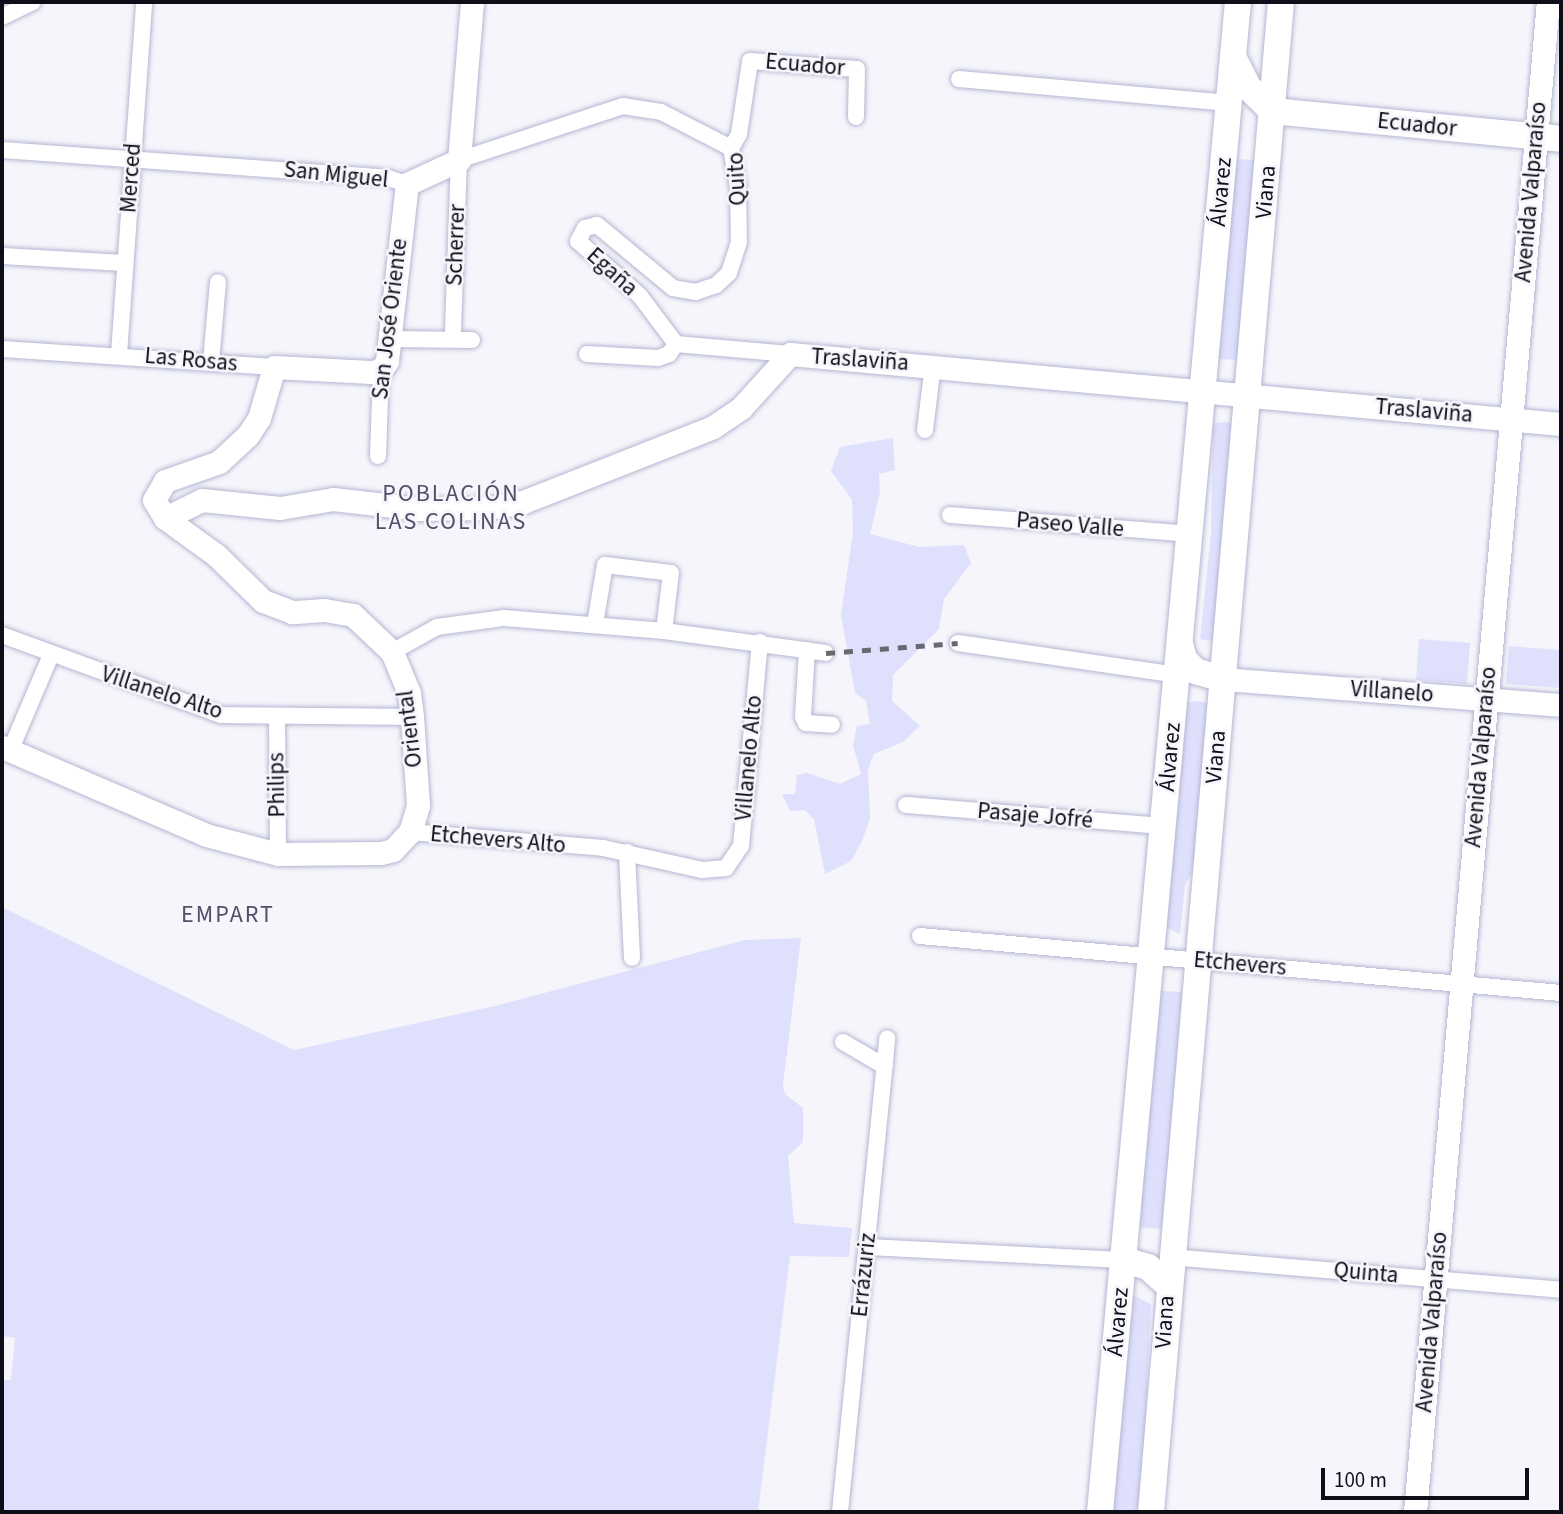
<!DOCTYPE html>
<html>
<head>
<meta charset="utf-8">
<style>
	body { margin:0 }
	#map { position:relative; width:1563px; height:1514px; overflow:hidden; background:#f5f5fb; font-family:"Source Sans 3",sans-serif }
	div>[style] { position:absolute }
	.green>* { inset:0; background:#dfe0fc }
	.roads { filter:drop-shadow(0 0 2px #b5b6d3) drop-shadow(0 0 2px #b5b6d3) }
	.street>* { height:16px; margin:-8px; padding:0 8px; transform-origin:8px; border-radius:8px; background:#fff }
	.secondary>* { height:23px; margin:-11.5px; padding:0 11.5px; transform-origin:11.5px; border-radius:11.5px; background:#fff }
	.primary>* { height:26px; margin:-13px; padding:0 13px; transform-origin:13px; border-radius:13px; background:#fff }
	.rail>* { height:4.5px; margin-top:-2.25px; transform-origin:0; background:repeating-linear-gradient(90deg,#686870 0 9px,transparent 0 18px) }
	span { translate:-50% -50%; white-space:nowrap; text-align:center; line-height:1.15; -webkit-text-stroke:5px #f5f5fb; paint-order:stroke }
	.street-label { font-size:23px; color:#0e0e18 }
	.neighbourhood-label { font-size:24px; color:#505069; letter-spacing:2px }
	.frame { position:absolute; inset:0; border:4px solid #0e0e18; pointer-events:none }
	.scale { position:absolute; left:1321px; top:1468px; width:208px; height:32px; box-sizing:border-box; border:4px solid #0e0e18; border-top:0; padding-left:9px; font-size:21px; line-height:24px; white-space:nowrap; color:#0e0e18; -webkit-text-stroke:5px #f5f5fb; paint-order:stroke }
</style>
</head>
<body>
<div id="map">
	<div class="green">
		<i style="clip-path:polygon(1234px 159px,1257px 160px,1240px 360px,1216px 359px)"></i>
		<i style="clip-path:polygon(1228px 422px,1235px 426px,1218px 637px,1209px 641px,1200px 639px,1211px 533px,1213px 423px)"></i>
		<i style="clip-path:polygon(893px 438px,895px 470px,879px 474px,880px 492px,870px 534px,919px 547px,964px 545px,971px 563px,944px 599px,939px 629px,893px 675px,892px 701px,920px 726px,903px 742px,874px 754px,868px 769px,870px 819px,862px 841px,851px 861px,825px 874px,814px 819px,805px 810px,790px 811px,782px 794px,795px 794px,797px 775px,807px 773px,840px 784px,861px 774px,853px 745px,857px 726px,870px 724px,866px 701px,855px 693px,841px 615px,853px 532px,852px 500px,831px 471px,840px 447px)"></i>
		<i style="clip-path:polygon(1419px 639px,1470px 643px,1467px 684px,1416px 680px)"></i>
		<i style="clip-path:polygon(1509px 646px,1561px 650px,1561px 688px,1506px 684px)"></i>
		<i style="clip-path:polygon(1197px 701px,1209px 703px,1198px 861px,1185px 885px,1180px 934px,1167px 928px,1186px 703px)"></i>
		<i style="clip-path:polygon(2px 907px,294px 1050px,495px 1006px,745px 940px,801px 938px,783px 1085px,785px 1094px,803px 1108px,803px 1142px,788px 1156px,794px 1223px,852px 1228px,849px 1257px,790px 1256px,758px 1512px,2px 1512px,2px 1380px,11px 1380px,15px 1338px,2px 1336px)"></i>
		<i style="clip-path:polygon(1160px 991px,1184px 992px,1162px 1229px,1139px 1227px)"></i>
		<i style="clip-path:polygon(1133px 1295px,1151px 1304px,1141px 1512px,1112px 1512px)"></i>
	</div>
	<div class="roads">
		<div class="street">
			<i style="left:2px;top:17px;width:34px;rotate:-26deg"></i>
			<i style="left:959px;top:79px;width:271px;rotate:5.1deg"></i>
			<i style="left:731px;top:148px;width:40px;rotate:80deg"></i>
			<i style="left:738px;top:187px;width:55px;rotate:89deg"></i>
			<i style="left:739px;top:242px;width:33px;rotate:108deg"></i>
			<i style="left:729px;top:273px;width:18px;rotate:137deg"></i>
			<i style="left:716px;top:285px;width:21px;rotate:161deg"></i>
			<i style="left:696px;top:292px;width:23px;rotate:-170deg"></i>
			<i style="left:673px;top:288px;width:99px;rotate:-140.3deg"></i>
			<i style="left:597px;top:225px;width:12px;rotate:166deg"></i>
			<i style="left:585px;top:228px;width:15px;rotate:118deg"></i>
			<i style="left:578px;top:241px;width:83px;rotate:41.6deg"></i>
			<i style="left:640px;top:296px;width:60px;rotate:53.1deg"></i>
			<i style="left:676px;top:344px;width:114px;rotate:5deg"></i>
			<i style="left:731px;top:148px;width:16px;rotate:-60deg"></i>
			<i style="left:739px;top:134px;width:74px;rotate:-81.4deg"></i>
			<i style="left:750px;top:61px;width:107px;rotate:4.3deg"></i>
			<i style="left:857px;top:69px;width:48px;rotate:91.2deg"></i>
			<i style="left:2px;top:150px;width:387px;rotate:4.1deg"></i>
			<i style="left:388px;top:178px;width:20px;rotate:18deg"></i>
			<i style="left:2px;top:256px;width:123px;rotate:3.3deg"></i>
			<i style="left:453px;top:330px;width:170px;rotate:-88deg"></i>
			<i style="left:459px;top:160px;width:173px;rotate:-18.2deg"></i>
			<i style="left:623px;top:106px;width:38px;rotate:9deg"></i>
			<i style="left:661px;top:112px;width:79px;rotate:27.2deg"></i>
			<i style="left:389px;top:339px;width:83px;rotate:0.7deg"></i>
			<i style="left:2px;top:349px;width:273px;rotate:3.8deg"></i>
			<i style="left:119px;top:354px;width:353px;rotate:-85.9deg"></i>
			<i style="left:587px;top:354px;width:71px;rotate:3.2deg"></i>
			<i style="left:658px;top:358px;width:12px;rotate:-20deg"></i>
			<i style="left:669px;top:354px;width:12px;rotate:-55deg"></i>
			<i style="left:211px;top:362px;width:80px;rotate:-85deg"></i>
			<i style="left:925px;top:430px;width:65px;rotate:-83deg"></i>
			<i style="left:378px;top:456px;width:86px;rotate:-88deg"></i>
			<i style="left:950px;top:515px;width:241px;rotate:4.5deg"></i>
			<i style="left:595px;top:624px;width:60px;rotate:-80.4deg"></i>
			<i style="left:605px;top:565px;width:66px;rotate:6.9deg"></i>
			<i style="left:671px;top:573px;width:58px;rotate:96.9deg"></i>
			<i style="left:2px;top:635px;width:233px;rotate:20.1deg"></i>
			<i style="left:221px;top:715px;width:191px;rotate:0.6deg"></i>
			<i style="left:958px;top:643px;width:221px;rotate:8.3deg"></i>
			<i style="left:807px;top:650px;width:67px;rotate:93.4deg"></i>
			<i style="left:803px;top:717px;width:7px;rotate:63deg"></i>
			<i style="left:806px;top:723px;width:26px;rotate:4deg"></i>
			<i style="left:392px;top:652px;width:51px;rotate:-29.1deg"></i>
			<i style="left:437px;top:627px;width:68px;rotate:-7.7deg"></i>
			<i style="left:504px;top:618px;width:161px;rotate:4.6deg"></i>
			<i style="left:664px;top:631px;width:163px;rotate:7.7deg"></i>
			<i style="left:277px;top:717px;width:137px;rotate:89.6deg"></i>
			<i style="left:10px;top:751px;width:104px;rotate:-66.9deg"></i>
			<i style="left:906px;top:805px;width:258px;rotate:4.7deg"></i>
			<i style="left:410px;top:832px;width:194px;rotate:4.7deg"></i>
			<i style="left:603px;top:848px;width:101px;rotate:12.5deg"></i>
			<i style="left:702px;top:870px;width:24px;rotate:-5deg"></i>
			<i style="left:726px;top:868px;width:27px;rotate:-56deg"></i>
			<i style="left:741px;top:846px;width:205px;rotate:-84.7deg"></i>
			<i style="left:627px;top:852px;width:106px;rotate:87.3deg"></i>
			<i style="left:920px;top:936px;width:644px;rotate:5.08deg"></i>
			<i style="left:843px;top:1042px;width:48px;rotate:30.3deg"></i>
			<i style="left:867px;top:1247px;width:257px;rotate:2.9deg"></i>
			<i style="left:1170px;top:1257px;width:392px;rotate:4.8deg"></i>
			<i style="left:840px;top:1512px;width:476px;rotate:-84.3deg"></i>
		</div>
		<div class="secondary">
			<i style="left:165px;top:518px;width:41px;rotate:-25.9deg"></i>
			<i style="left:202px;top:500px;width:78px;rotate:5.9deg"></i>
			<i style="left:280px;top:508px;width:54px;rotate:-9.6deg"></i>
			<i style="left:333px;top:499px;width:87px;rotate:6.6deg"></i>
			<i style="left:419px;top:509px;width:70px;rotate:-0.8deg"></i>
			<i style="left:489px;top:508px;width:35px;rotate:-10deg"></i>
			<i style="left:523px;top:502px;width:204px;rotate:-21.5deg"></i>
			<i style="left:713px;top:427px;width:34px;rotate:-34deg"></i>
			<i style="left:741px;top:408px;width:73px;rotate:-47.8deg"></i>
			<i style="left:790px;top:354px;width:774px;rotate:5.19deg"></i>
			<i style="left:1223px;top:679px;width:339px;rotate:4.4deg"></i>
			<i style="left:2px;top:747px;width:222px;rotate:23.3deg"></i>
			<i style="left:206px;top:835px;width:74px;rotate:14.8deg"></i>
			<i style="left:278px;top:854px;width:103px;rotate:-0.6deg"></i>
			<i style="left:381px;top:853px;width:12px;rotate:-14deg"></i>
			<i style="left:393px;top:850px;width:25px;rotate:-47deg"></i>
			<i style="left:410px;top:832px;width:28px;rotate:-73deg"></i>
			<i style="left:418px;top:805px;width:88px;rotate:-93.9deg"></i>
			<i style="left:412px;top:717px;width:24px;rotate:-97deg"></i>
			<i style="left:409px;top:693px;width:44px;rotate:-112.5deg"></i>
			<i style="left:392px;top:652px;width:54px;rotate:-136.5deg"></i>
			<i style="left:353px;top:615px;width:29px;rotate:-170deg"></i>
			<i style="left:324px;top:610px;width:32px;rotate:176deg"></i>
			<i style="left:292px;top:612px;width:31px;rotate:-159deg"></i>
			<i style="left:263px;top:601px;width:66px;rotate:-135.6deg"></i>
			<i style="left:216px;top:555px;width:63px;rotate:-144deg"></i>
			<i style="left:165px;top:518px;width:21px;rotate:-121deg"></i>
			<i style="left:154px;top:500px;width:22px;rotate:-60deg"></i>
			<i style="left:165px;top:481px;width:57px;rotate:-19.4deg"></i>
			<i style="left:219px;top:462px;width:40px;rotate:-43deg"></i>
			<i style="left:248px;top:435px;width:20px;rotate:-57deg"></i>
			<i style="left:259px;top:418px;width:53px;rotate:-73.6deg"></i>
			<i style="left:274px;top:367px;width:97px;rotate:3deg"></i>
			<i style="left:371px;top:372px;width:10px;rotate:-11deg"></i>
			<i style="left:381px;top:370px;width:11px;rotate:-56deg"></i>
			<i style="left:387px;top:361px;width:178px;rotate:-83.6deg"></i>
			<i style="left:407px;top:184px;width:57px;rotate:-24.8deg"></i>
			<i style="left:459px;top:160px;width:159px;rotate:-85.3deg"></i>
			<i style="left:1415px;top:1512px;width:1516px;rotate:-84.97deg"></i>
		</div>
		<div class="primary">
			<i style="left:1233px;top:57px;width:35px;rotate:63deg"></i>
			<i style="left:1249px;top:88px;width:33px;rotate:45deg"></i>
			<i style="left:1272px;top:111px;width:290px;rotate:5.5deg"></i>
			<i style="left:1180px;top:644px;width:16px;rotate:75deg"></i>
			<i style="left:1184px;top:659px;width:16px;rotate:47deg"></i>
			<i style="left:1195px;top:671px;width:29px;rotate:16deg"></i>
			<i style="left:1124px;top:1260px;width:25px;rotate:16deg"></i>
			<i style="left:1148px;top:1267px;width:27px;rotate:42deg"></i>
			<i style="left:1100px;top:1512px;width:1516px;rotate:-84.78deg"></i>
			<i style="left:1151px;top:1512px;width:1516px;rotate:-85.08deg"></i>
		</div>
	</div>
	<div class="rail">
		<i style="left:826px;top:653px;width:132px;rotate:-4.3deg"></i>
	</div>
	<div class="street-label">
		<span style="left:805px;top:65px;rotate:5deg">Ecuador</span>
		<span style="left:1417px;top:125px;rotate:6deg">Ecuador</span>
		<span style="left:336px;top:175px;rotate:6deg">San Miguel</span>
		<span style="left:131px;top:178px;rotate:-86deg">Merced</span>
		<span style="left:737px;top:179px;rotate:-93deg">Quito</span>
		<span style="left:1221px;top:192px;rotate:-85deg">Álvarez</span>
		<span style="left:1266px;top:192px;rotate:-85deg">Viana</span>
		<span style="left:1531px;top:192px;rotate:-85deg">Avenida Valparaíso</span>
		<span style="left:456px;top:245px;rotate:-88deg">Scherrer</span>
		<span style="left:612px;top:272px;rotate:42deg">Egaña</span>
		<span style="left:390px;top:319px;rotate:-83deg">San José Oriente</span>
		<span style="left:191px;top:360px;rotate:5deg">Las Rosas</span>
		<span style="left:860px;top:360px;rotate:4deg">Traslaviña</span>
		<span style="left:1424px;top:411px;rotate:5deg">Traslaviña</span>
		<span style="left:1070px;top:525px;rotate:5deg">Paseo Valle</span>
		<span style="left:1392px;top:692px;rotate:4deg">Villanelo</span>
		<span style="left:162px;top:693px;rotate:18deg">Villanelo Alto</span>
		<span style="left:410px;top:729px;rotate:-97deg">Oriental</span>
		<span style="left:1170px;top:757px;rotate:-85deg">Álvarez</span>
		<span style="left:1216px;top:757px;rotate:-85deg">Viana</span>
		<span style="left:1481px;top:757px;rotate:-85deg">Avenida Valparaíso</span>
		<span style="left:749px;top:758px;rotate:-85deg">Villanelo Alto</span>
		<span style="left:277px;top:785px;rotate:-91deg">Philips</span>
		<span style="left:1035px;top:816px;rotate:5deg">Pasaje Jofré</span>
		<span style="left:498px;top:840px;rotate:5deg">Etchevers Alto</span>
		<span style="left:1240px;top:964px;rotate:5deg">Etchevers</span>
		<span style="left:1366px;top:1273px;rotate:5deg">Quinta</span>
		<span style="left:864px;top:1275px;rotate:-84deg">Errázuriz</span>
		<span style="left:1118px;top:1322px;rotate:-85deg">Álvarez</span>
		<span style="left:1165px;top:1322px;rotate:-86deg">Viana</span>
		<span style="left:1432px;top:1322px;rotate:-85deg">Avenida Valparaíso</span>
	</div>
	<div class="neighbourhood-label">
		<span style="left:451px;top:508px">POBLACIÓN<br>LAS COLINAS</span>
		<span style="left:228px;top:915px">EMPART</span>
	</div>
	<div class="frame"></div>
	<div class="scale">100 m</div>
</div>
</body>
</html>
